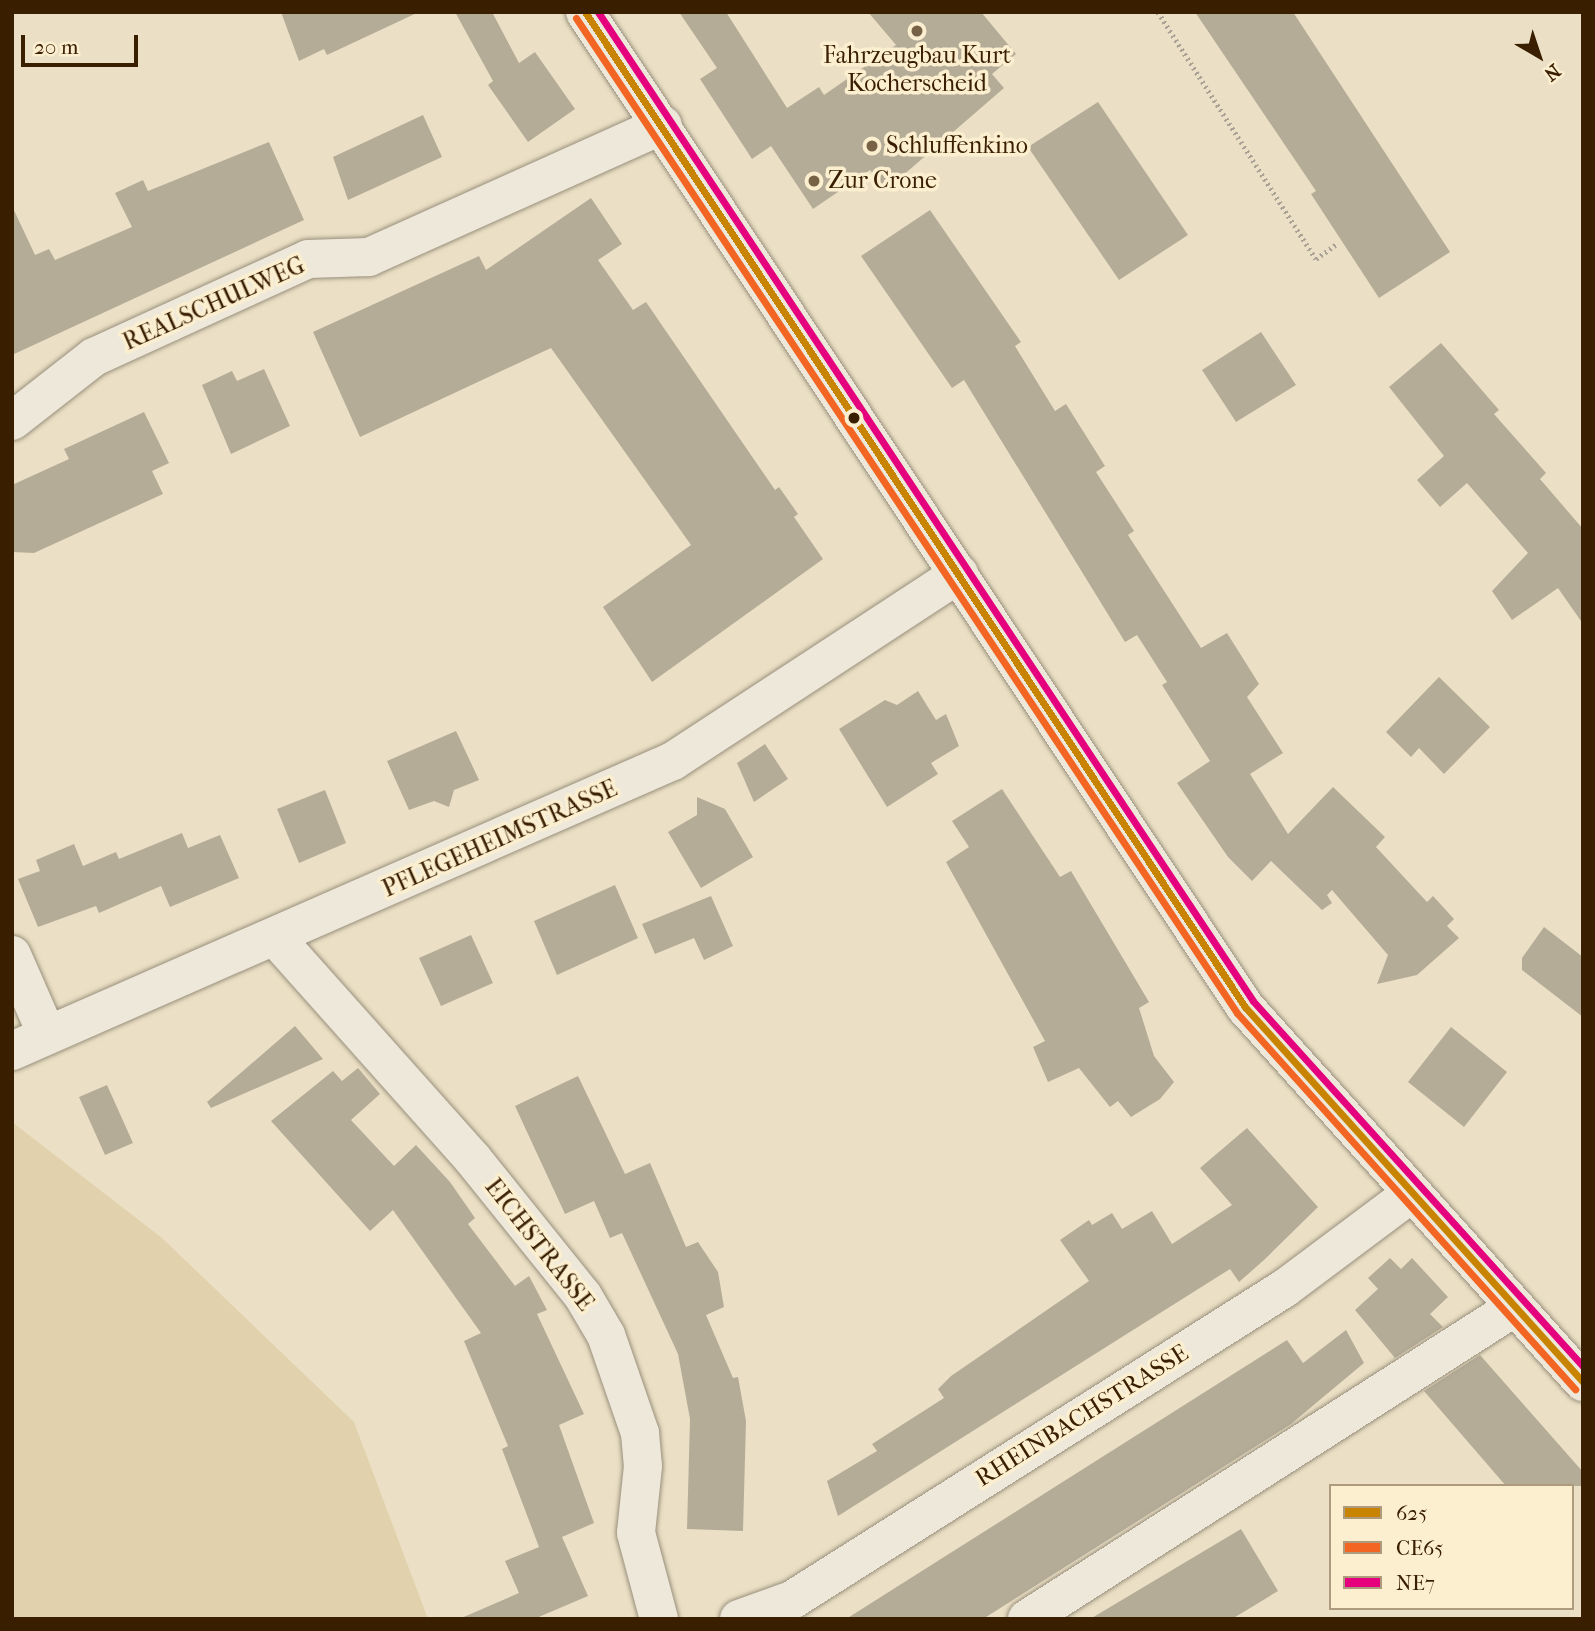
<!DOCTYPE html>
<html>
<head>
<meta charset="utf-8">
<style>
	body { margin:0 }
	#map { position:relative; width:1595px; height:1631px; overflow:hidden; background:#ebe0c5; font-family:"IM FELL French Canon",serif }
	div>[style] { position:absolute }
	.green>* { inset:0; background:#e1d1ac }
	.building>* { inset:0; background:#b5ac98 }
	.path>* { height:4.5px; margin-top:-2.25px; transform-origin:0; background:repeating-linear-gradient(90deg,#aaa295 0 2px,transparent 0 5.5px) }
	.roads { filter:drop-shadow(0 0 2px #998f7c) drop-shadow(0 0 2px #998f7c) }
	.minor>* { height:38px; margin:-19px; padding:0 19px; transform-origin:19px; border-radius:19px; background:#eee8da }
	.bus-1>* { height:7px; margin:-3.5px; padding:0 3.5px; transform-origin:3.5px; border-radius:3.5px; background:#c88400 }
	.bus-2>* { height:7px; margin:-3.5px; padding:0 3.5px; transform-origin:3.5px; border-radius:3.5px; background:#f26522 }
	.bus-3>* { height:7px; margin:-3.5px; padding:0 3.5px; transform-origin:3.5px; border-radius:3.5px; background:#e5007d }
	.dots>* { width:19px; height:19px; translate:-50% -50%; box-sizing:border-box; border:4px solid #fcefd0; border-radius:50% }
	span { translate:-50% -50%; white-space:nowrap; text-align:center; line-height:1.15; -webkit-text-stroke:7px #fcefd0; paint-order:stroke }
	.poi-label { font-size:24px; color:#391e00 }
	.left { translate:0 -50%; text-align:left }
	.street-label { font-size:24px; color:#391e00 }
	.frame { position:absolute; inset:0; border:14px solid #391e00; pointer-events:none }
	.legend { position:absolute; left:1329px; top:1484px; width:245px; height:126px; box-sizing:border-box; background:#fcefd0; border:2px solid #ae9b7d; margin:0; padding:9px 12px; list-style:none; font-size:21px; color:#391e00 }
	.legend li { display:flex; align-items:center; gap:14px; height:35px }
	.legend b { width:35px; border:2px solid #ae9b7d }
	.north { position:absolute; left:1504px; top:21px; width:70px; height:70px; -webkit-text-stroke:5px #fcefd0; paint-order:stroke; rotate:141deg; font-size:19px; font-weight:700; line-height:28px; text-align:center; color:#391e00 }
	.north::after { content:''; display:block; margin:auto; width:24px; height:32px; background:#391e00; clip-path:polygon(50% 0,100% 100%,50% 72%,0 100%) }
	.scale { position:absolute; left:21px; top:35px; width:117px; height:32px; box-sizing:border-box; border:4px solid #391e00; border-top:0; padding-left:9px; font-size:21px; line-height:24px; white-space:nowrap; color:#391e00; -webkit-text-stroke:5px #fcefd0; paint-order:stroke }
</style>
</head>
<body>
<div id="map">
	<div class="green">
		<i style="clip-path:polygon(12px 1122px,162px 1238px,354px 1422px,428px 1619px,12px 1619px)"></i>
	</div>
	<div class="building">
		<i style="clip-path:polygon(281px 12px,419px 12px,327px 55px,324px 49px,299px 61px)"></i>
		<i style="clip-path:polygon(455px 12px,492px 12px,519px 63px,535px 52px,575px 109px,528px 142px,488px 85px,493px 81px)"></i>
		<i style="clip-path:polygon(679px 12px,726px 12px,787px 108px,819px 87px,824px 95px,896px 45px,868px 12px,981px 12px,1016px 54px,992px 74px,1004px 88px,886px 190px,870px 170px,813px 209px,771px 146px,752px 159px,700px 79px,717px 68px)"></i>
		<i style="clip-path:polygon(1195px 12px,1293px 12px,1450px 252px,1379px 298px,1311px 194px,1316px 191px)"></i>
		<i style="clip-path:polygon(1098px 102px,1188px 235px,1119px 280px,1028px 147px)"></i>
		<i style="clip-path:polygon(423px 115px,442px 157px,348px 200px,333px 157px)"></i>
		<i style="clip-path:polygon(269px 142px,304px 220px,12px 355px,12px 206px,35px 255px,49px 249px,55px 260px,132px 227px,115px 193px,143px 180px,148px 191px)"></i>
		<i style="clip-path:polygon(591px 198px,622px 244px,598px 260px,633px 310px,646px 302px,775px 490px,779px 487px,798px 514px,794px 517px,823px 559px,652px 682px,603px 607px,691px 545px,551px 348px,360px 437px,313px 332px,479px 256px,486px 270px)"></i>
		<i style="clip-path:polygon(930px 210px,1021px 342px,1015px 346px,1055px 411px,1066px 404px,1105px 466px,1096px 472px,1134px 531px,1128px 535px,1201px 648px,1227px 633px,1259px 684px,1247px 697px,1283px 753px,1250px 774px,1288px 834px,1333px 787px,1385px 837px,1376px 847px,1427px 902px,1433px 896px,1454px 919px,1447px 926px,1459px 938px,1417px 975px,1377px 984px,1388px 955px,1332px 890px,1327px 895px,1332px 903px,1322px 910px,1271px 861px,1252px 881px,1228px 857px,1177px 783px,1210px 761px,1162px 685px,1167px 682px,1137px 635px,1125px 642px,964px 380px,952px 388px,861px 256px)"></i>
		<i style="clip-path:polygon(1261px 332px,1296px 385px,1236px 422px,1202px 370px)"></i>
		<i style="clip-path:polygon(1441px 343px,1499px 410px,1494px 414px,1546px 473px,1540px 479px,1583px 529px,1583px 624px,1558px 588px,1512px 620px,1492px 591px,1528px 553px,1467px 483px,1440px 507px,1417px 480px,1444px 456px,1389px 387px)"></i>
		<i style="clip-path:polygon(264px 369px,290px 426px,231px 454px,202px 385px,232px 371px,237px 381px)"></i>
		<i style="clip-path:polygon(144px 412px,169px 463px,152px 471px,163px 494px,34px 553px,12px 552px,12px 485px,69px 459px,64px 449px)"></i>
		<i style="clip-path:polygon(1439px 677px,1490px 727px,1444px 774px,1419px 748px,1411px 757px,1386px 732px)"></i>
		<i style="clip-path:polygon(918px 691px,936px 720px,946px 714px,959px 746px,931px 763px,938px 774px,887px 807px,839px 729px,885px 700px,897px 705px)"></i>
		<i style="clip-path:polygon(456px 731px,479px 780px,454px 790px,449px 807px,434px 801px,409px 810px,387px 761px)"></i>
		<i style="clip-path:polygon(765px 744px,788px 779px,754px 802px,737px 763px)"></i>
		<i style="clip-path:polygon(1002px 789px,1060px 877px,1071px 871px,1149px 1002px,1139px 1008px,1154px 1056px,1174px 1082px,1160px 1099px,1131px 1117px,1118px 1101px,1110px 1107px,1079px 1068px,1048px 1082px,1033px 1047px,1045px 1041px,946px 862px,969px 847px,952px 821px)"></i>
		<i style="clip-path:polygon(325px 790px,346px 843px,299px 863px,277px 809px)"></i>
		<i style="clip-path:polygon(697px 797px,725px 809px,753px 857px,701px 888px,668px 832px,697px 815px)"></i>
		<i style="clip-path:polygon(182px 833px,188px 848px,220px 835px,239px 878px,170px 907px,161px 886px,99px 913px,96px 906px,38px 927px,18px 879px,40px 871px,36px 860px,74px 844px,83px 866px,116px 852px,119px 859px)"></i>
		<i style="clip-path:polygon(615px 885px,638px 938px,557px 975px,534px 921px)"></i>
		<i style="clip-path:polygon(711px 896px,733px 946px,704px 960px,694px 938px,655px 954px,642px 924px)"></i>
		<i style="clip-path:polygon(1544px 927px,1583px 957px,1583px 1017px,1522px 970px,1522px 958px)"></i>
		<i style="clip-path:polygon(471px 935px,493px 983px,441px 1006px,419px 958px)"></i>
		<i style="clip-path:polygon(295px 1026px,323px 1059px,211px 1108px,207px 1102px)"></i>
		<i style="clip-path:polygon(1451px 1027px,1507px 1072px,1464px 1127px,1408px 1082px)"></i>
		<i style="clip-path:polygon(358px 1068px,380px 1094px,351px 1120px,394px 1166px,416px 1145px,450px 1182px,475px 1218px,468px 1224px,515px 1286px,529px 1276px,547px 1310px,537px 1314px,584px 1414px,559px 1425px,594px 1523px,562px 1537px,588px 1596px,534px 1619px,459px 1619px,519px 1593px,505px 1561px,539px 1547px,502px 1449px,508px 1446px,464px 1341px,481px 1333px,393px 1210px,370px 1231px,271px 1121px,333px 1071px,342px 1081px)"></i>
		<i style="clip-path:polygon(578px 1076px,625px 1174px,650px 1163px,686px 1247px,698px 1242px,718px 1272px,724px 1307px,706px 1315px,733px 1378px,738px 1377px,746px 1421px,743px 1531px,687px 1529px,690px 1419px,678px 1354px,622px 1233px,610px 1238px,594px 1201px,565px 1214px,515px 1106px)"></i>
		<i style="clip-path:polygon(107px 1085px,133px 1143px,105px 1155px,79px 1097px)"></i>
		<i style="clip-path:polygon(1247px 1128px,1318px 1207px,1264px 1260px,1239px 1282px,1230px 1269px,838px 1516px,827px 1481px,877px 1451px,872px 1444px,944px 1398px,938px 1389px,951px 1376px,1089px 1281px,1060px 1240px,1089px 1220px,1092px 1225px,1112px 1213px,1122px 1229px,1152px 1211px,1172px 1244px,1232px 1205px,1200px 1168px)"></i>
		<i style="clip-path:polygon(1390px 1258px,1401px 1269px,1412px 1258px,1448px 1297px,1430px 1314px,1443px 1327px,1395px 1358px,1355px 1310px,1378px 1289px,1368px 1278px)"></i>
		<i style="clip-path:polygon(1346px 1330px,1364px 1363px,1291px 1424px,983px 1619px,846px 1619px,1287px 1340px,1303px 1363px)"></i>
		<i style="clip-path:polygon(1480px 1355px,1583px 1472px,1583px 1486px,1506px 1486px,1424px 1391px)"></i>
		<i style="clip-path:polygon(1241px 1529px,1278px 1591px,1232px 1619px,1090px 1619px)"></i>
	</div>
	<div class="path">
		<i style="left:1158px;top:12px;width:293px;rotate:57.4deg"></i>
		<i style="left:1316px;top:259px;width:27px;rotate:-36deg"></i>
	</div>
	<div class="roads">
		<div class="minor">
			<i style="left:585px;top:12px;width:1194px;rotate:56.44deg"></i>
			<i style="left:1245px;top:1007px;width:505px;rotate:47.97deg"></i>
			<i style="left:12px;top:421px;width:104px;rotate:-38deg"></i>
			<i style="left:94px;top:357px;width:235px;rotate:-24.6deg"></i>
			<i style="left:308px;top:259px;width:61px;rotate:-1.9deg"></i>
			<i style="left:369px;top:257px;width:322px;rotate:-24.2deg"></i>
			<i style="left:275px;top:937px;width:296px;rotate:48.3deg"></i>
			<i style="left:472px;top:1158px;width:177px;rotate:51.2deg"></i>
			<i style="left:583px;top:1296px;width:45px;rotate:59.5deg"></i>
			<i style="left:606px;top:1335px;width:104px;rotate:70.9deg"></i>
			<i style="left:640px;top:1433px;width:33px;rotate:85deg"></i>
			<i style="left:643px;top:1466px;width:67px;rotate:96deg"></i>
			<i style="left:636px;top:1533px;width:89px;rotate:75deg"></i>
			<i style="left:12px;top:955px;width:87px;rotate:66.4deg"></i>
			<i style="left:12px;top:1051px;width:722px;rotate:-23.69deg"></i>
			<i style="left:673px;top:761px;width:342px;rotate:-33.2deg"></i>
			<i style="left:739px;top:1619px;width:56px;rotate:-19.7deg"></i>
			<i style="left:792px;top:1600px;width:583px;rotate:-32.33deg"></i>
			<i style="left:1285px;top:1288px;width:159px;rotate:-36.8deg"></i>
			<i style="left:1027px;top:1619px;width:579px;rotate:-32.59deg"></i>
		</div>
	</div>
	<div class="bus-1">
		<i style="left:585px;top:12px;width:1194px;rotate:56.44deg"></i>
		<i style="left:1245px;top:1007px;width:505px;rotate:47.97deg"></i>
	</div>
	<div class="bus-2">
		<i style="left:576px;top:18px;width:1195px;rotate:56.4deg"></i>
		<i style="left:1237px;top:1013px;width:506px;rotate:48.05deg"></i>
	</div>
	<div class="bus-3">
		<i style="left:598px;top:12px;width:1186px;rotate:56.48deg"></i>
		<i style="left:1253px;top:1001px;width:492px;rotate:47.9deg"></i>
	</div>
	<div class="dots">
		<i style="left:917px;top:31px;background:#776245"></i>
		<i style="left:872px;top:146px;background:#776245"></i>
		<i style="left:814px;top:181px;background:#776245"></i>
		<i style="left:854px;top:418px;background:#391e00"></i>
	</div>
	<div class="poi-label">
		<span style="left:917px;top:70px">Fahrzeugbau Kurt<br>Kocherscheid</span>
		<span class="left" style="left:886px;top:146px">Schluffenkino</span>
		<span class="left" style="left:828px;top:181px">Zur Crone</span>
	</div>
	<div class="street-label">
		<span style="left:214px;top:304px;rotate:-24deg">REALSCHULWEG</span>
		<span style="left:500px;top:839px;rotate:-24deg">PFLEGEHEIMSTRASSE</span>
		<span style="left:539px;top:1245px;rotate:52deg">EICHSTRASSE</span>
		<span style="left:1082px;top:1416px;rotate:-32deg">RHEINBACHSTRASSE</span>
	</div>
	<div class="frame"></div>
	<ul class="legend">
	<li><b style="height:9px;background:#c88400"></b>625</li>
	<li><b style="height:9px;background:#f26522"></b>CE65</li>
	<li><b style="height:9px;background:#e5007d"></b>NE7</li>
	</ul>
	<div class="north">N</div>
	<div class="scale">20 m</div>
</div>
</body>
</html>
